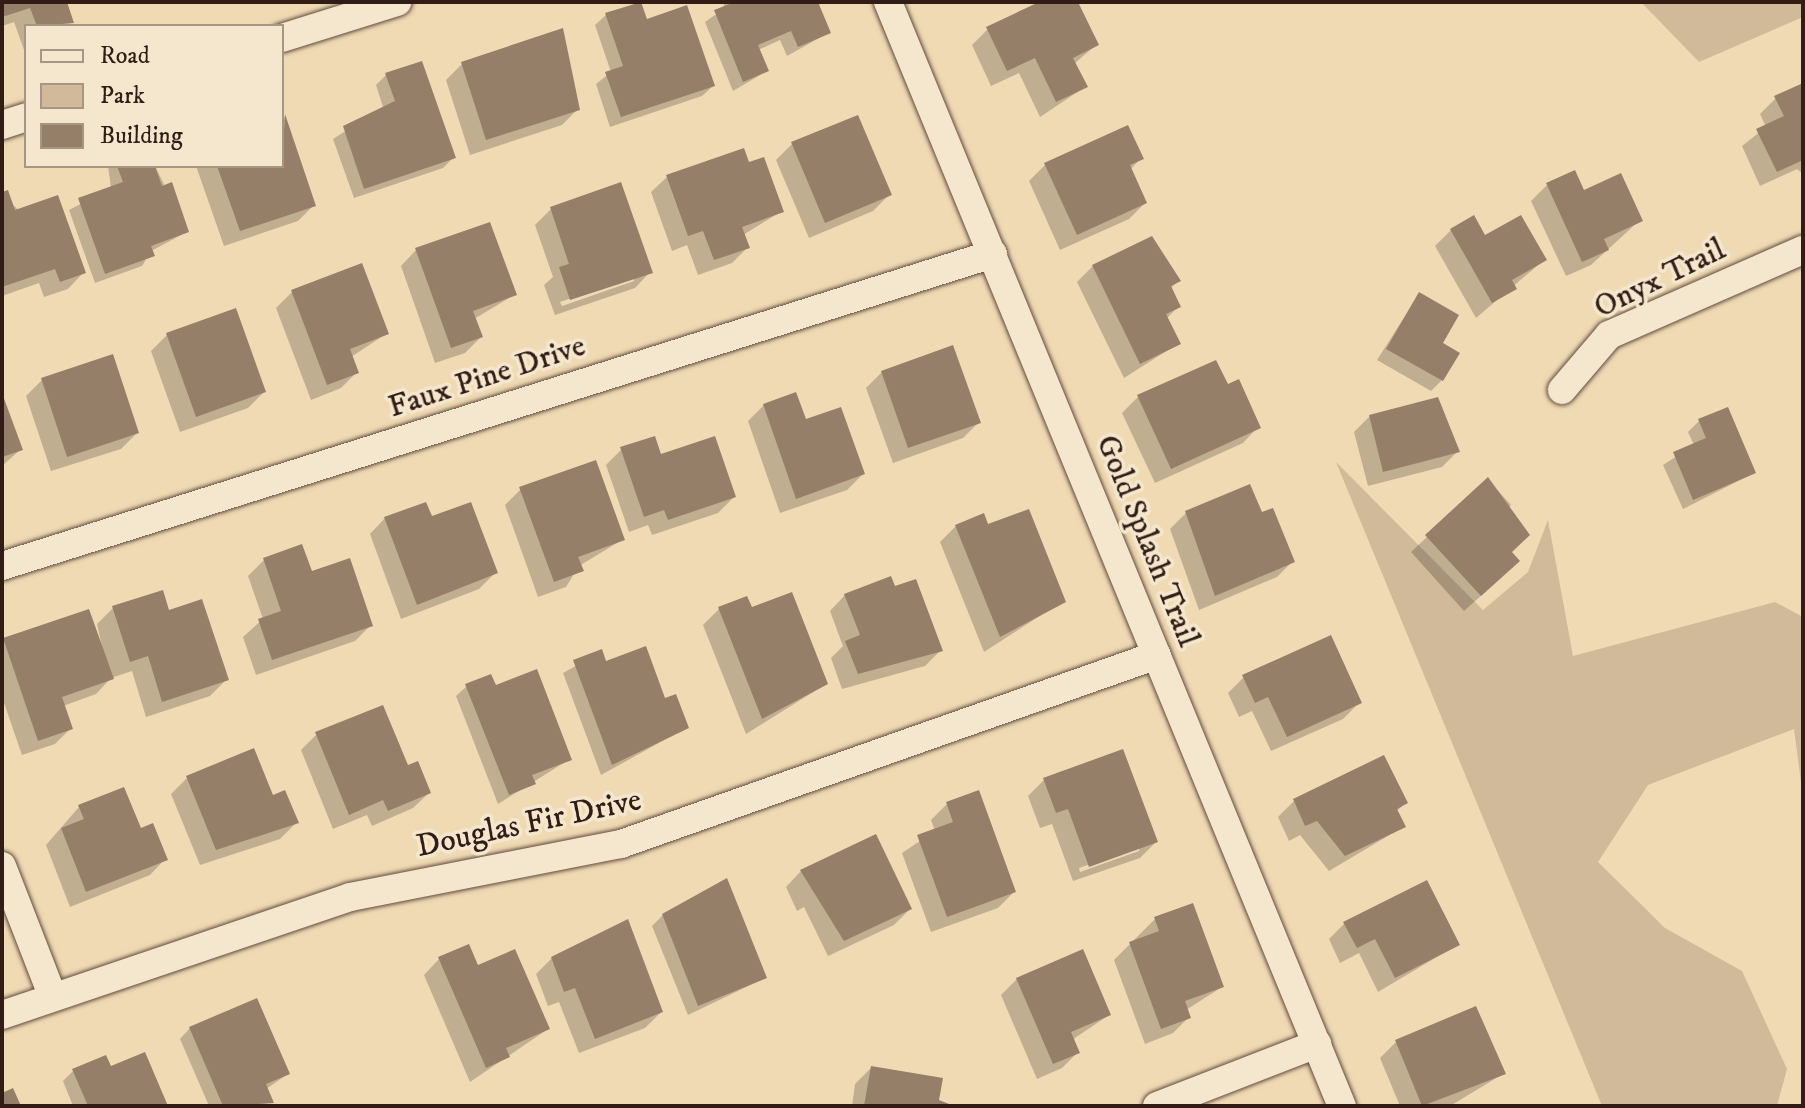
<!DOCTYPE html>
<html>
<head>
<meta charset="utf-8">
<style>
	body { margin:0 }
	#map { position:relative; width:1805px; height:1108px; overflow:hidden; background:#f0dab4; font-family:"IM FELL DW Pica",serif }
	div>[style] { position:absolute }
	.green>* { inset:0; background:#d0ba99 }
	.shadow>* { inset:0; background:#0003 }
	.building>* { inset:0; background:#957f68 }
	.roads { filter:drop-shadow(0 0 2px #624c3e) drop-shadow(0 0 2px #624c3e) }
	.minor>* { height:28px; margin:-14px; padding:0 14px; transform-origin:14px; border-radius:14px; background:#f5e7ce }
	span { translate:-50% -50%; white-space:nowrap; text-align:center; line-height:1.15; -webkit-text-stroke:7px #f5e7ce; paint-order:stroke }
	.street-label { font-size:32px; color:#321d16 }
	.frame { position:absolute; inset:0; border:4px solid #321d16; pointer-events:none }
	.legend { position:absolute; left:24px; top:24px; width:260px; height:144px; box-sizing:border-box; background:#f5e7ce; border:2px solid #a79684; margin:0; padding:10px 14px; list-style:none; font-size:24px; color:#321d16 }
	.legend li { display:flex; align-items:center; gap:16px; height:40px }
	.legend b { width:40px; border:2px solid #a79684 }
</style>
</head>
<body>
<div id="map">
	<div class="green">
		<i style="clip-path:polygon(1641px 2px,1803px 2px,1803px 17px,1699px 62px)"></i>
		<i style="clip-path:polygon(1336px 462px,1483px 610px,1528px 572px,1548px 520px,1573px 656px,1775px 602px,1803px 617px,1803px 798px,1794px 729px,1648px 785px,1598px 862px,1665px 928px,1742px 971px,1787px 1069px,1777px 1106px,1602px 1106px)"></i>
	</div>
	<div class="shadow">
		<i style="clip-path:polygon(2px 2px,65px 2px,72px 23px,26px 26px,24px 50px,14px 22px,2px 26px)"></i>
		<i style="clip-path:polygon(723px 2px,816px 2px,828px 33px,787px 56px,780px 40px,758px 50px,767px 71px,733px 91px,705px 22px,725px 8px)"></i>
		<i style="clip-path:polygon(1044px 2px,1076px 2px,1096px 45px,1074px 64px,1085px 87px,1040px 117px,1019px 73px,991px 86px,972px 45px,988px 29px)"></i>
		<i style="clip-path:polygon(606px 15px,646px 21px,713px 86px,702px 96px,610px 127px,596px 84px,611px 72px,595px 25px)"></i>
		<i style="clip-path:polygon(462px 64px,578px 109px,562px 125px,470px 155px,446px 80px)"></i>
		<i style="clip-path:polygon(386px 75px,453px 158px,443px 168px,354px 198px,333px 139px,383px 107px,376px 85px)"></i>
		<i style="clip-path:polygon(1803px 85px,1803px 174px,1797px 169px,1760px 186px,1742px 146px,1766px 127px,1760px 114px,1776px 98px)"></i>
		<i style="clip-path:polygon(284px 116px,314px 205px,298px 221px,224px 246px,196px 166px,282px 166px)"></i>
		<i style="clip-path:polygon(857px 117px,889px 195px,873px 211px,809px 238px,776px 160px,792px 144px)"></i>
		<i style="clip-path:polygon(1127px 128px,1141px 158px,1130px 170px,1145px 203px,1129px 219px,1060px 250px,1029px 181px,1045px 165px)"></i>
		<i style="clip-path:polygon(748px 165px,782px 211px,743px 235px,748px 247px,732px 263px,698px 275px,687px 245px,672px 251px,651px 192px,667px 177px)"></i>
		<i style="clip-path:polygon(108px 166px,155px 166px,187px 232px,151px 251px,142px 266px,95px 283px,69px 210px,111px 188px)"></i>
		<i style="clip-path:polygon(1547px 185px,1583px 193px,1640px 220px,1591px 265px,1566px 276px,1531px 201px)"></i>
		<i style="clip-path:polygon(2px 194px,83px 273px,68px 289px,44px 297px,39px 283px,2px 296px)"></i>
		<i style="clip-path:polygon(evenodd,551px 209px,650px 272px,635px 288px,555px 315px,544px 285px,553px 277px,535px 225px,551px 209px,634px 277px,634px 281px,562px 306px,560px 302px,634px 277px)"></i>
		<i style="clip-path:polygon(1451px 230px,1484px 238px,1544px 260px,1476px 318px,1435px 246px)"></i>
		<i style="clip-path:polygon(416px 250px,514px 295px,474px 319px,481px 337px,465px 353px,435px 363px,401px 266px)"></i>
		<i style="clip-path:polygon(1093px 266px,1178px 281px,1170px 289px,1179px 306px,1166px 319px,1179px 343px,1124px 378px,1077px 282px)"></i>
		<i style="clip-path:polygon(292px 292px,386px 334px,351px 357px,357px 372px,341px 388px,311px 400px,276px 308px)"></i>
		<i style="clip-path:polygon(1419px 294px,1440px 344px,1442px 380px,1431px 391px,1377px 360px)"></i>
		<i style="clip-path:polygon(167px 335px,264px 392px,248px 408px,180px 432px,151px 351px)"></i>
		<i style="clip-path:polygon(882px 372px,979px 422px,963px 438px,893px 463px,866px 388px)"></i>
		<i style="clip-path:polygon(42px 380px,137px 433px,121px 449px,51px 471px,26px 396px)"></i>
		<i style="clip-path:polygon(1227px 387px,1258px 427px,1243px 443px,1155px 483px,1122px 413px,1138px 397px)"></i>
		<i style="clip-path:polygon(2px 398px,21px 449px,2px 466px)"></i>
		<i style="clip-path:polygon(764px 405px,805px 422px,863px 474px,847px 490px,780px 513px,748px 421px)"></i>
		<i style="clip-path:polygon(1727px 409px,1754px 473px,1683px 509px,1663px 465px,1694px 445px,1688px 432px,1699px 421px)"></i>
		<i style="clip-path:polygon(1370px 416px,1458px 451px,1442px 467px,1368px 486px,1354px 432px)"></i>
		<i style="clip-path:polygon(622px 449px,660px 457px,734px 497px,718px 513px,652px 535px,648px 525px,629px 532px,606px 465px)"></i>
		<i style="clip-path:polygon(1488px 480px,1511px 505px,1505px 511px,1510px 553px,1502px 577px,1464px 611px,1411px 552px)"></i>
		<i style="clip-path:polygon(521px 489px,622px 540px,579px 566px,566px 587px,538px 597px,505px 505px)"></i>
		<i style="clip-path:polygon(1186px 513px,1261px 515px,1293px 561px,1277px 577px,1199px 610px,1170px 529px)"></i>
		<i style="clip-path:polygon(385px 518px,430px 519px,495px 573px,479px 589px,401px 619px,370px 534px)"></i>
		<i style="clip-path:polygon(956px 526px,987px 527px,1063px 601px,984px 652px,940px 542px)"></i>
		<i style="clip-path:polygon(264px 560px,311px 574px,371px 625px,355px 641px,256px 675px,243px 637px,263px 619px,248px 576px)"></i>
		<i style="clip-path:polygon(894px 589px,941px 650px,925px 666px,842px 689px,831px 658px,843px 646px,830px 611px,845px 595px)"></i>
		<i style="clip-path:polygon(113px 608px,168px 612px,226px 680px,210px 696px,146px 717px,132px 671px,111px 678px,96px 694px,63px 706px,71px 728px,55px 744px,22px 755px,2px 697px,2px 642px,88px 611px,105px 660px,97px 624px)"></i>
		<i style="clip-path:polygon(719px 609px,750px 610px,826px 684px,746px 734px,703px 625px)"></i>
		<i style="clip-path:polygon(601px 652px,605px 663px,664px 700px,686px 728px,601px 775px,563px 673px)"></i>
		<i style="clip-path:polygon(1244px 677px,1359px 703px,1343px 719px,1271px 751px,1252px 711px,1239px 717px,1228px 693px)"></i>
		<i style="clip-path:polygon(467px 686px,495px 688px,570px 759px,498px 804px,456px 696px)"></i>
		<i style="clip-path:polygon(317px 734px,407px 767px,429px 793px,413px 808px,372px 826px,367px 815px,333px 829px,301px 750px)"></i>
		<i style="clip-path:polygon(187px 778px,272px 797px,296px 823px,280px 839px,200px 865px,171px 794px)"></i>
		<i style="clip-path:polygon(evenodd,1044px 780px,1156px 842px,1140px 858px,1073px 881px,1052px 824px,1040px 828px,1028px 796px,1044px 780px,1139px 847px,1139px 851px,1080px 872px,1079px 868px,1139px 847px)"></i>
		<i style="clip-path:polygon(1294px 801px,1405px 803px,1396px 812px,1403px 827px,1329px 871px,1300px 835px,1289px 841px,1278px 817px)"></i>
		<i style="clip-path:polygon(947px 804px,1014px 892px,998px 908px,931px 932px,902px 853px,935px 831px,931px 820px)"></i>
		<i style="clip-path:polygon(79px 807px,140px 831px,165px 859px,150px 875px,70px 907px,46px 845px)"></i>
		<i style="clip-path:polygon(801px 871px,910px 909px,894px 925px,828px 956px,804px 907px,797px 911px,786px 887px)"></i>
		<i style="clip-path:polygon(663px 915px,765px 978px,688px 1015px,652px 926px)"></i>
		<i style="clip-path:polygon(1155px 919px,1222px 987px,1186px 1010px,1189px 1017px,1173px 1033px,1145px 1044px,1114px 960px)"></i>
		<i style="clip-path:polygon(1345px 923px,1457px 945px,1378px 992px,1359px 953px,1340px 963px,1329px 939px)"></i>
		<i style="clip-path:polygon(552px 958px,661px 1012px,645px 1028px,579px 1053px,559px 1002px,548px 1006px,536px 974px)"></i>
		<i style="clip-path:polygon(439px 959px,477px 968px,548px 1029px,470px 1082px,424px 975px)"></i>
		<i style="clip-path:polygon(1017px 979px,1109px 1015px,1072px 1040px,1078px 1052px,1062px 1068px,1037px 1079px,1001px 995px)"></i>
		<i style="clip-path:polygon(1475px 1008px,1503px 1074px,1450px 1106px,1400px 1106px,1380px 1058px,1396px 1042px)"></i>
		<i style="clip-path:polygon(190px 1028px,288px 1074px,266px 1089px,272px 1103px,209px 1106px,180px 1039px)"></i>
		<i style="clip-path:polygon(871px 1068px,937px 1102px,952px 1106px,852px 1106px,855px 1084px)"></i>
		<i style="clip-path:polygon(110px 1069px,166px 1106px,73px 1106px,63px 1081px,73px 1071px)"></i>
	</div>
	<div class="building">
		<i style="clip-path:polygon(2px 2px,67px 2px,74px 23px,37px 26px,30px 8px,2px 17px)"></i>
		<i style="clip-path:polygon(641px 2px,647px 19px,687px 5px,715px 86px,621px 117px,605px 72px,623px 66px,605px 13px)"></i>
		<i style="clip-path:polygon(735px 2px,818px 2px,831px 33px,798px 47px,791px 31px,758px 45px,769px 71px,743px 82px,714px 10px)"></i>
		<i style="clip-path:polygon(1039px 2px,1078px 2px,1099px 45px,1073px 58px,1088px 87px,1056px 102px,1035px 58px,1007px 71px,986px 27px)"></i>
		<i style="clip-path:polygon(563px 28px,580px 110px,486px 140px,461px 62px)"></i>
		<i style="clip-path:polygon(422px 61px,456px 158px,364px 189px,343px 126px,395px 101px,385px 73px)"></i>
		<i style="clip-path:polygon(1803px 83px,1803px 160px,1777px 172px,1756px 129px,1784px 116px,1774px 96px)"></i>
		<i style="clip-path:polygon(285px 114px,316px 206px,240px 231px,217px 166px,282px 166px)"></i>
		<i style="clip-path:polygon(858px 115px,892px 195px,825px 223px,791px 142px)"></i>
		<i style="clip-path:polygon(1128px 125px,1144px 159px,1130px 165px,1147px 203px,1077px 235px,1044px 163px)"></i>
		<i style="clip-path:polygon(744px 148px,749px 162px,764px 157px,784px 212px,742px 227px,750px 248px,714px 260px,703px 231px,688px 236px,666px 175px)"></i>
		<i style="clip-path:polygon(117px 166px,155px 166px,162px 186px,172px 182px,189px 232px,151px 246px,155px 256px,105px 274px,78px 198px,123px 182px)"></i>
		<i style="clip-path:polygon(1575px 170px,1584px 190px,1621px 173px,1643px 221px,1604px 239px,1609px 250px,1582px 262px,1546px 183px)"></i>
		<i style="clip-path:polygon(621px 182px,653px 273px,570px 300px,559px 267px,569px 264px,550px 207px)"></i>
		<i style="clip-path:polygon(8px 190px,15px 210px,58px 195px,86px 273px,60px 282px,55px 269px,2px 287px,2px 192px)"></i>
		<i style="clip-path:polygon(1474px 215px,1485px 235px,1521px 215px,1547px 260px,1512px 280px,1517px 289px,1492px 303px,1450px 229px)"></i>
		<i style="clip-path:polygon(490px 222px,517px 295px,473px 311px,483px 337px,451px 348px,415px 248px)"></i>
		<i style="clip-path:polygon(1152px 236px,1181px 281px,1171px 286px,1181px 307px,1166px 314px,1181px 344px,1140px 364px,1092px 265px)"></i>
		<i style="clip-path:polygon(362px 263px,389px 334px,350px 349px,359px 373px,327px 385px,291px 290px)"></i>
		<i style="clip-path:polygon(1419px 292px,1459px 315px,1443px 343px,1460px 353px,1443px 381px,1386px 349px)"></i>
		<i style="clip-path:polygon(236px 308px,266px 392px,196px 417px,166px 333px)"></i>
		<i style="clip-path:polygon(953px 345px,981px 423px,908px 448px,881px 371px)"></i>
		<i style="clip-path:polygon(113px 354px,139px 433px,67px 457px,41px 378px)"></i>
		<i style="clip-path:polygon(1216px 360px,1228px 384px,1239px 379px,1261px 428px,1171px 469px,1137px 395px)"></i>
		<i style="clip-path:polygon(796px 392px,806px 419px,841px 407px,865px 474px,796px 499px,763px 404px)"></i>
		<i style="clip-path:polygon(2px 393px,23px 450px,2px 457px)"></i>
		<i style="clip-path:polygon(1438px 397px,1460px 452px,1383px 472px,1369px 415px)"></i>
		<i style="clip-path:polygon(1728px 407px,1756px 473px,1693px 500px,1673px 452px,1706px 438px,1698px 419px)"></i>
		<i style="clip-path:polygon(655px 436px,661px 454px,715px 436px,736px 497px,668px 520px,664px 510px,644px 517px,620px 447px)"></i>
		<i style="clip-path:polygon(596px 460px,625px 540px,578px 557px,584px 571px,554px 582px,519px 487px)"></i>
		<i style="clip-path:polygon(1488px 477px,1530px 535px,1512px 552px,1520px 561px,1481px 596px,1425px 535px)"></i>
		<i style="clip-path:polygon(1250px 484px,1262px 512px,1273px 508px,1295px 562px,1215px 596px,1185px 511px)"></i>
		<i style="clip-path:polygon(426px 502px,432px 516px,471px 502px,498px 573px,417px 605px,384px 517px)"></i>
		<i style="clip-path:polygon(1029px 509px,1066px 602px,1000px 637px,955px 525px,984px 513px,988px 524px)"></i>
		<i style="clip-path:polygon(302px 544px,312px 571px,350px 558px,373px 626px,272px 660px,258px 619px,281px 611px,263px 558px)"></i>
		<i style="clip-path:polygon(891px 576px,895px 586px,916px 579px,943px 651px,858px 674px,845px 641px,860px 635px,844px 594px)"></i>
		<i style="clip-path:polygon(163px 590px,169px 610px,202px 599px,229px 680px,162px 702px,148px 656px,130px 662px,112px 606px)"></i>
		<i style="clip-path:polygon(792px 592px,828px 684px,762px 719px,718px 607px,747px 596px,752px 607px)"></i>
		<i style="clip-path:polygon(89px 609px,114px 679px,62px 697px,73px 729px,38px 741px,3px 638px)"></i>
		<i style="clip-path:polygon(1331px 635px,1362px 703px,1287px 737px,1268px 697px,1255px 703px,1242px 675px)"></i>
		<i style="clip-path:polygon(646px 646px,665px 698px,676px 694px,689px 728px,612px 765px,573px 660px,602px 649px,606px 661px)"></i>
		<i style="clip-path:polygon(537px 669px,572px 760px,532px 775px,536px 784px,509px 795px,465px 684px,491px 674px,496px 685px)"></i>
		<i style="clip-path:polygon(383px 705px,408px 765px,418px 761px,431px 793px,388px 811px,383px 800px,349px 815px,315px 732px)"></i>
		<i style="clip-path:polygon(254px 748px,273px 795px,285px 790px,299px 823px,216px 850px,186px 776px)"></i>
		<i style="clip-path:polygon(1123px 749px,1158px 842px,1089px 867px,1068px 809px,1056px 813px,1043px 778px)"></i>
		<i style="clip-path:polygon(1384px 755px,1408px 803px,1397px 809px,1406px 827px,1345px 856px,1317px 821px,1305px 826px,1293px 799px)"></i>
		<i style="clip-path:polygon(124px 787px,141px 828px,153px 823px,168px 860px,86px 892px,61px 828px,84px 819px,78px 805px)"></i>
		<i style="clip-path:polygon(979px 790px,1016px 892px,947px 917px,917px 835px,953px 822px,946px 802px)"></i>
		<i style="clip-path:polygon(876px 834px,912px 909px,844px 941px,800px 870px)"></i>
		<i style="clip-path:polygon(727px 878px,767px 978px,698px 1006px,662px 914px)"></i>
		<i style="clip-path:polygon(1427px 880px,1460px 945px,1395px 978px,1375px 939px,1357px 948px,1343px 922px)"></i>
		<i style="clip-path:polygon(1193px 903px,1224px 987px,1185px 1001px,1191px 1018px,1161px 1029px,1129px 942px,1159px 931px,1154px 917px)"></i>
		<i style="clip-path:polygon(628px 919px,663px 1012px,595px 1039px,575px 988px,564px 992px,551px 957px)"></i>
		<i style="clip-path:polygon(469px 944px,478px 965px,515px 949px,550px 1029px,506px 1048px,510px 1057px,486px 1068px,438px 957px)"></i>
		<i style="clip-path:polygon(1083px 949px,1111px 1015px,1071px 1032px,1080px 1053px,1053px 1064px,1016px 978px)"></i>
		<i style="clip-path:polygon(257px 998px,290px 1074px,266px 1084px,274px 1103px,223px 1106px,189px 1027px)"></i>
		<i style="clip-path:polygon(1476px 1006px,1506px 1074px,1422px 1106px,1395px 1040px)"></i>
		<i style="clip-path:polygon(145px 1052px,168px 1106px,88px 1106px,72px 1069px,106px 1055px,111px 1066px)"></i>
		<i style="clip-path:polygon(871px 1066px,943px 1078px,939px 1100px,954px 1106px,864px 1106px)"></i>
		<i style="clip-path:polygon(13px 1088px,21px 1106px,2px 1106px,2px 1093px)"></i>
	</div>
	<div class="roads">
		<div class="minor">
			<i style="left:888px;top:2px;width:1194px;rotate:67.65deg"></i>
			<i style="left:282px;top:38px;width:121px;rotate:-17.4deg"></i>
			<i style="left:2px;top:125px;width:25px;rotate:-18deg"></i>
			<i style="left:1562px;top:390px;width:72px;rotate:-49.5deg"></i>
			<i style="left:1609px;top:335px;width:212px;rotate:-23.7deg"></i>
			<i style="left:2px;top:566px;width:1039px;rotate:-17.48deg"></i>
			<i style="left:2px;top:866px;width:138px;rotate:68.8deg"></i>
			<i style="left:2px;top:1015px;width:367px;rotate:-18.7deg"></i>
			<i style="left:350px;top:897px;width:276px;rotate:-11.1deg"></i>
			<i style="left:621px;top:844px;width:568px;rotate:-19.42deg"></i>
			<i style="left:1157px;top:1106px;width:172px;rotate:-21.2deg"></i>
		</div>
	</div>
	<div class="street-label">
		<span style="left:1660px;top:279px;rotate:-26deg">Onyx Trail</span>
		<span style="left:487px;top:377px;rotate:-18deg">Faux Pine Drive</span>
		<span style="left:1147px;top:541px;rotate:68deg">Gold Splash Trail</span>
		<span style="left:529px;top:824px;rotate:-12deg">Douglas Fir Drive</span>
	</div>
	<div class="frame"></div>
	<ul class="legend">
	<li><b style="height:10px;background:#f5e7ce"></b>Road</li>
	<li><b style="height:22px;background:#d0ba99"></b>Park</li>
	<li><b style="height:22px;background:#957f68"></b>Building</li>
	</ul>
</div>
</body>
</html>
